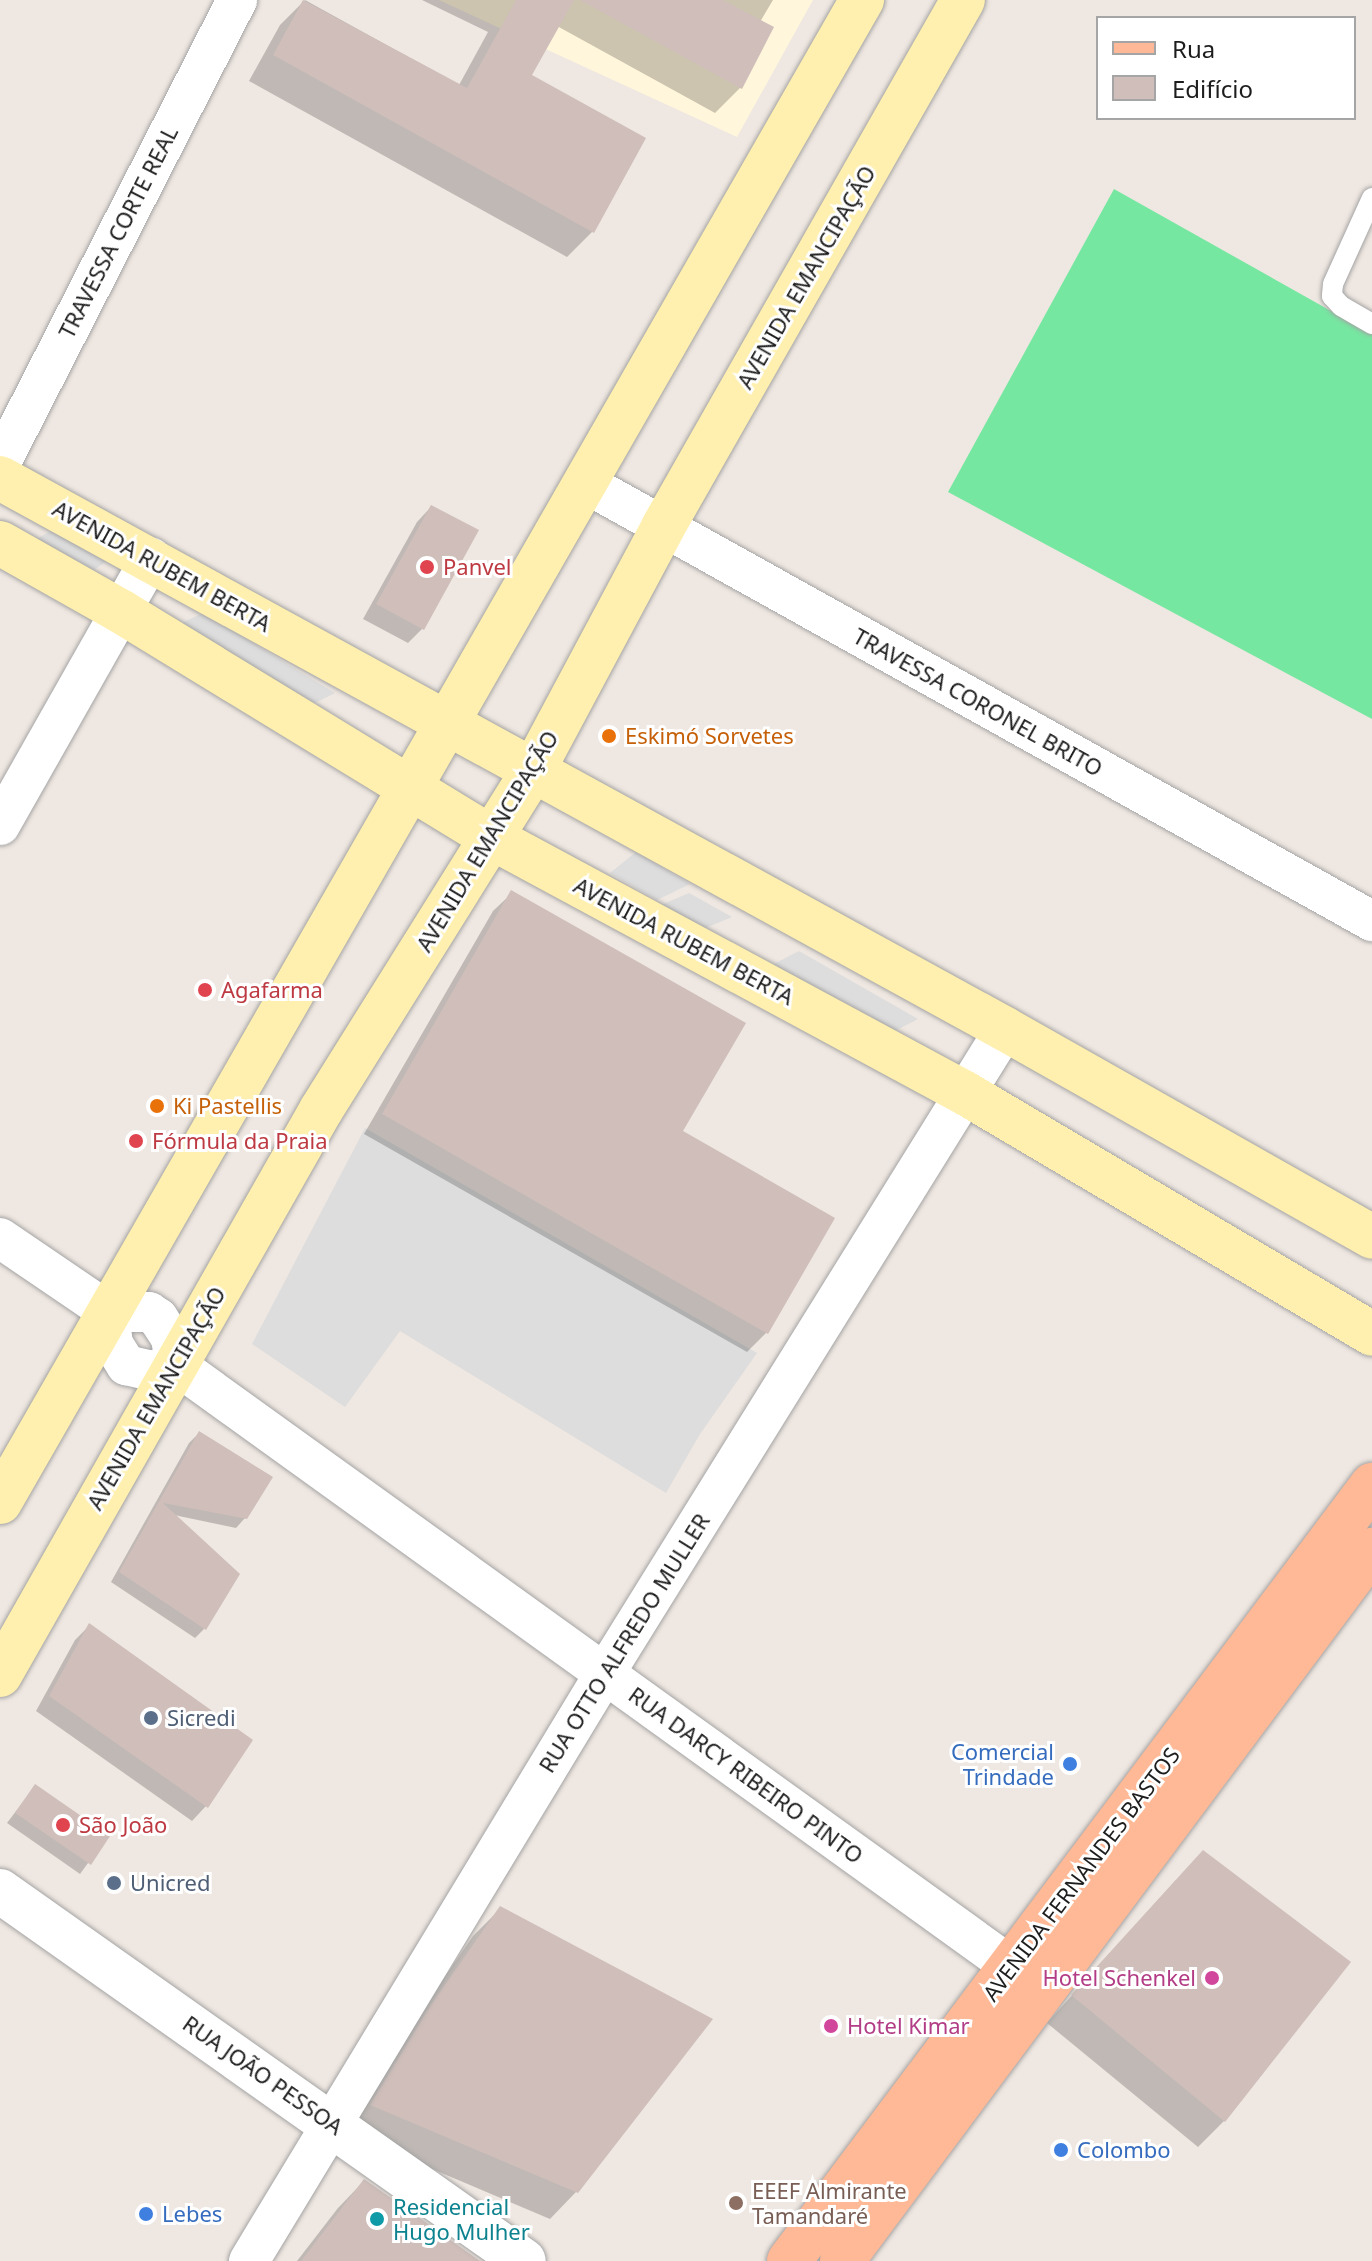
<!DOCTYPE html>
<html>
<head>
<meta charset="utf-8">
<style>
	body { margin:0 }
	#map { position:relative; width:1372px; height:2261px; overflow:hidden; background:#efe7e1; font-family:"Noto Sans",sans-serif }
	div>[style] { position:absolute }
	.education>* { inset:0; background:#fff6db }
	.pitch>* { inset:0; background:#76e7a1 }
	.parking>* { inset:0; background:#ddd }
	.shadow>* { inset:0; background:#0003 }
	.building>* { inset:0; background:#cfbeba }
	.roads { filter:drop-shadow(0 0 2px #a4a4a4) drop-shadow(0 0 2px #a4a4a4) }
	.service>* { height:20px; margin:-10px; padding:0 10px; transform-origin:10px; border-radius:10px; background:#fff }
	.minor>* { height:40px; margin:-20px; padding:0 20px; transform-origin:20px; border-radius:20px; background:#fff }
	.tertiary>* { height:44px; margin:-22px; padding:0 22px; transform-origin:22px; border-radius:22px; background:#fff }
	.secondary>* { height:44px; margin:-22px; padding:0 22px; transform-origin:22px; border-radius:22px; background:#fff0b0 }
	.primary>* { height:44px; margin:-22px; padding:0 22px; transform-origin:22px; border-radius:22px; background:#ffb997 }
	.dots>* { width:22px; height:22px; translate:-50% -50%; box-sizing:border-box; border:4px solid #fff; border-radius:50% }
	span { translate:-50% -50%; white-space:nowrap; text-align:center; line-height:1.15; -webkit-text-stroke:6px #fff; paint-order:stroke }
	.street-label { font-size:22px; color:#1d1d1d }
	.health-label { font-size:22px; color:#be3a42 }
	.left { translate:0 -50%; text-align:left }
	.food-label { font-size:22px; color:#c56008 }
	.service-label { font-size:22px; color:#4e5e75 }
	.shop-label { font-size:22px; color:#366cbe }
	.right { translate:-100% -50%; text-align:right }
	.hotel-label { font-size:22px; color:#b23c85 }
	.education-label { font-size:22px; color:#785e54 }
	.culture-label { font-size:22px; color:#0d838f }
	.legend { position:absolute; left:1096px; top:16px; width:260px; height:104px; box-sizing:border-box; background:#fff; border:2px solid #a5a5a5; margin:0; padding:10px 14px; list-style:none; font-size:24px; color:#1d1d1d }
	.legend li { display:flex; align-items:center; gap:16px; height:40px }
	.legend b { width:40px; border:2px solid #a5a5a5 }
</style>
</head>
<body>
<div id="map">
	<div class="education">
		<i style="clip-path:polygon(439px 0,813px 0,737px 137px)"></i>
	</div>
	<div class="pitch">
		<i style="clip-path:polygon(1114px 189px,1372px 334px,1372px 719px,948px 492px)"></i>
	</div>
	<div class="parking">
		<i style="clip-path:polygon(61px 525px,114px 557px,90px 572px,33px 541px)"></i>
		<i style="clip-path:polygon(203px 613px,335px 693px,309px 706px,171px 628px)"></i>
		<i style="clip-path:polygon(636px 852px,690px 884px,657px 900px,610px 873px)"></i>
		<i style="clip-path:polygon(689px 893px,732px 917px,703px 929px,661px 905px)"></i>
		<i style="clip-path:polygon(799px 951px,918px 1019px,887px 1035px,768px 967px)"></i>
		<i style="clip-path:polygon(365px 1128px,757px 1353px,700px 1434px,666px 1493px,400px 1331px,345px 1407px,252px 1344px)"></i>
	</div>
	<div class="shadow">
		<i style="clip-path:polygon(305px 0,459px 85px,488px 32px,422px 0,773px 0,760px 22px,740px 88px,715px 113px,557px 26px,530px 76px,644px 139px,592px 232px,567px 257px,249px 81px,280px 25px)"></i>
		<i style="clip-path:polygon(431px 507px,476px 531px,422px 629px,408px 643px,363px 619px,417px 522px)"></i>
		<i style="clip-path:polygon(512px 893px,681px 1132px,832px 1219px,766px 1333px,747px 1352px,364px 1134px,493px 911px)"></i>
		<i style="clip-path:polygon(199px 1433px,245px 1518px,236px 1528px,174px 1515px,204px 1629px,195px 1638px,111px 1582px,189px 1443px)"></i>
		<i style="clip-path:polygon(89px 1626px,206px 1806px,192px 1821px,36px 1711px,75px 1640px)"></i>
		<i style="clip-path:polygon(35px 1786px,107px 1837px,80px 1874px,7px 1823px)"></i>
		<i style="clip-path:polygon(1176px 1880px,1224px 2121px,1198px 2147px,1047px 2023px)"></i>
		<i style="clip-path:polygon(500px 1909px,576px 2192px,550px 2219px,345px 2132px,405px 2034px,473px 1936px)"></i>
		<i style="clip-path:polygon(364px 2181px,476px 2261px,297px 2261px,338px 2208px)"></i>
	</div>
	<div class="building">
		<i style="clip-path:polygon(303px 0,467px 88px,516px 0,574px 0,532px 75px,646px 138px,594px 233px,273px 55px)"></i>
		<i style="clip-path:polygon(580px 0,723px 0,774px 27px,742px 89px)"></i>
		<i style="clip-path:polygon(431px 505px,479px 530px,424px 630px,376px 604px)"></i>
		<i style="clip-path:polygon(511px 890px,746px 1023px,683px 1131px,835px 1218px,768px 1334px,382px 1114px)"></i>
		<i style="clip-path:polygon(199px 1431px,273px 1477px,247px 1519px,163px 1503px,240px 1574px,206px 1630px,119px 1572px)"></i>
		<i style="clip-path:polygon(89px 1623px,253px 1740px,208px 1808px,49px 1696px)"></i>
		<i style="clip-path:polygon(35px 1784px,110px 1836px,91px 1865px,15px 1813px)"></i>
		<i style="clip-path:polygon(1203px 1850px,1351px 1962px,1225px 2122px,1071px 1995px)"></i>
		<i style="clip-path:polygon(500px 1906px,713px 2019px,578px 2193px,370px 2105px,431px 2005px)"></i>
		<i style="clip-path:polygon(364px 2179px,431px 2226px,480px 2261px,301px 2261px)"></i>
	</div>
	<div class="roads">
		<div class="service">
			<i style="left:1372px;top:198px;width:94px;rotate:114.4deg"></i>
			<i style="left:1333px;top:284px;width:12px;rotate:95deg"></i>
			<i style="left:1332px;top:296px;width:13px;rotate:48deg"></i>
			<i style="left:1341px;top:306px;width:36px;rotate:30deg"></i>
		</div>
		<div class="minor">
			<i style="left:0;top:464px;width:521px;rotate:-62.94deg"></i>
			<i style="left:585px;top:483px;width:901px;rotate:29.1deg"></i>
			<i style="left:0;top:825px;width:307px;rotate:-60.5deg"></i>
			<i style="left:0;top:1238px;width:132px;rotate:34.2deg"></i>
			<i style="left:109px;top:1312px;width:40px"></i>
			<i style="left:149px;top:1312px;width:11px;rotate:34deg"></i>
			<i style="left:158px;top:1318px;width:24px;rotate:57deg"></i>
			<i style="left:171px;top:1338px;width:26px;rotate:81deg"></i>
			<i style="left:175px;top:1364px;width:1062px;rotate:35.77deg"></i>
			<i style="left:109px;top:1312px;width:32px;rotate:83deg"></i>
			<i style="left:113px;top:1344px;width:25px;rotate:58deg"></i>
			<i style="left:126px;top:1365px;width:27px;rotate:13deg"></i>
			<i style="left:152px;top:1371px;width:24px;rotate:-17deg"></i>
			<i style="left:249px;top:2261px;width:687px;rotate:-58.81deg"></i>
			<i style="left:605px;top:1673px;width:758px;rotate:-58.15deg"></i>
		</div>
		<div class="tertiary">
			<i style="left:0;top:1891px;width:641px;rotate:35.23deg"></i>
		</div>
		<div class="secondary">
			<i style="left:0;top:478px;width:1146px;rotate:28.73deg"></i>
			<i style="left:1005px;top:1029px;width:422px;rotate:29.5deg"></i>
			<i style="left:0;top:543px;width:140px;rotate:29.5deg"></i>
			<i style="left:122px;top:612px;width:434px;rotate:31.4deg"></i>
			<i style="left:492px;top:838px;width:537px;rotate:28.33deg"></i>
			<i style="left:965px;top:1093px;width:473px;rotate:30.6deg"></i>
			<i style="left:0;top:1502px;width:1732px;rotate:-60.15deg"></i>
			<i style="left:0;top:1675px;width:650px;rotate:-60.4deg"></i>
			<i style="left:321px;top:1110px;width:402px;rotate:-58deg"></i>
			<i style="left:534px;top:769px;width:274px;rotate:-61.9deg"></i>
			<i style="left:663px;top:527px;width:606px;rotate:-60.35deg"></i>
		</div>
		<div class="primary">
			<i style="left:789px;top:2261px;width:971px;rotate:-53.08deg"></i>
			<i style="left:842px;top:2261px;width:887px;rotate:-53.3deg"></i>
		</div>
	</div>
	<div class="dots">
		<i style="left:427px;top:567px;background:#e0444e"></i>
		<i style="left:609px;top:736px;background:#e8710a"></i>
		<i style="left:205px;top:990px;background:#e0444e"></i>
		<i style="left:157px;top:1106px;background:#e8710a"></i>
		<i style="left:136px;top:1141px;background:#e0444e"></i>
		<i style="left:151px;top:1718px;background:#5c6f8a"></i>
		<i style="left:1070px;top:1764px;background:#3f7fe0"></i>
		<i style="left:63px;top:1825px;background:#e0444e"></i>
		<i style="left:114px;top:1883px;background:#5c6f8a"></i>
		<i style="left:1212px;top:1978px;background:#d1479c"></i>
		<i style="left:831px;top:2026px;background:#d1479c"></i>
		<i style="left:1061px;top:2150px;background:#3f7fe0"></i>
		<i style="left:736px;top:2203px;background:#8d6e63"></i>
		<i style="left:146px;top:2214px;background:#3f7fe0"></i>
		<i style="left:377px;top:2219px;background:#0f9aa8"></i>
	</div>
	<div class="street-label">
		<span style="left:118px;top:232px;rotate:-63deg">TRAVESSA CORTE REAL</span>
		<span style="left:806px;top:277px;rotate:-60deg">AVENIDA EMANCIPAÇÃO</span>
		<span style="left:162px;top:566px;rotate:29deg">AVENIDA RUBEM BERTA</span>
		<span style="left:978px;top:702px;rotate:29deg">TRAVESSA CORONEL BRITO</span>
		<span style="left:487px;top:841px;rotate:-59deg">AVENIDA EMANCIPAÇÃO</span>
		<span style="left:684px;top:941px;rotate:28deg">AVENIDA RUBEM BERTA</span>
		<span style="left:156px;top:1398px;rotate:-60deg">AVENIDA EMANCIPAÇÃO</span>
		<span style="left:624px;top:1643px;rotate:-58deg">RUA OTTO ALFREDO MULLER</span>
		<span style="left:746px;top:1775px;rotate:36deg">RUA DARCY RIBEIRO PINTO</span>
		<span style="left:1081px;top:1874px;rotate:-53deg">AVENIDA FERNANDES BASTOS</span>
		<span style="left:263px;top:2075px;rotate:35deg">RUA JOÃO PESSOA</span>
	</div>
	<div class="health-label">
		<span class="left" style="left:443px;top:567px">Panvel</span>
		<span class="left" style="left:221px;top:990px">Agafarma</span>
		<span class="left" style="left:152px;top:1141px">Fórmula da Praia</span>
		<span class="left" style="left:79px;top:1825px">São João</span>
	</div>
	<div class="food-label">
		<span class="left" style="left:625px;top:736px">Eskimó Sorvetes</span>
		<span class="left" style="left:173px;top:1106px">Ki Pastellis</span>
	</div>
	<div class="service-label">
		<span class="left" style="left:167px;top:1718px">Sicredi</span>
		<span class="left" style="left:130px;top:1883px">Unicred</span>
	</div>
	<div class="shop-label">
		<span class="right" style="left:1054px;top:1764px">Comercial<br>Trindade</span>
		<span class="left" style="left:1077px;top:2150px">Colombo</span>
		<span class="left" style="left:162px;top:2214px">Lebes</span>
	</div>
	<div class="hotel-label">
		<span class="right" style="left:1196px;top:1978px">Hotel Schenkel</span>
		<span class="left" style="left:847px;top:2026px">Hotel Kimar</span>
	</div>
	<div class="education-label">
		<span class="left" style="left:752px;top:2203px">EEEF Almirante<br>Tamandaré</span>
	</div>
	<div class="culture-label">
		<span class="left" style="left:393px;top:2219px">Residencial<br>Hugo Mulher</span>
	</div>
	<ul class="legend">
	<li><b style="height:10px;background:#ffb997"></b>Rua</li>
	<li><b style="height:22px;background:#cfbeba"></b>Edifício</li>
	</ul>
</div>
</body>
</html>
